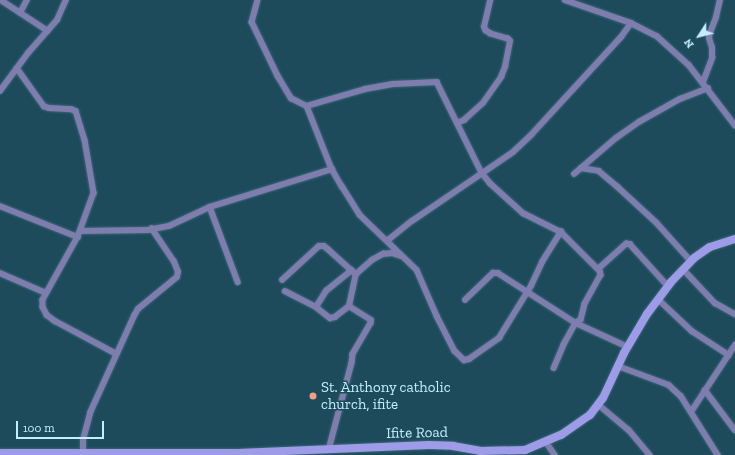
<!DOCTYPE html>
<html>
<head>
<meta charset="utf-8">
<style>
	body { margin:0 }
	#map { position:relative; width:735px; height:455px; overflow:hidden; background:#1d4b5b; font-family:"Zilla Slab",serif }
	div>[style] { position:absolute }
	.roads { filter:drop-shadow(0 0 1px #3b6878) drop-shadow(0 0 1px #3b6878) }
	.street>* { height:5.5px; margin:-2.75px; padding:0 2.75px; transform-origin:2.75px; border-radius:2.75px; background:#7e7dae }
	.secondary>* { height:8px; margin:-4px; padding:0 4px; transform-origin:4px; border-radius:4px; background:#9e9ce8 }
	.dots>* { width:11px; height:11px; translate:-50% -50%; box-sizing:border-box; border:2px solid #1d4b5b; border-radius:50% }
	span { translate:-50% -50%; white-space:nowrap; text-align:center; line-height:1.15; -webkit-text-stroke:3px #1d4b5b; paint-order:stroke }
	.poi-label { font-size:15px; color:#c5edfe }
	.left { translate:0 -50%; text-align:left }
	.street-label { font-size:15px; color:#c5edfe }
	.north { position:absolute; left:679px; top:16px; width:40px; height:40px; -webkit-text-stroke:3px #1d4b5b; paint-order:stroke; rotate:234deg; font-size:11px; font-weight:700; line-height:16px; text-align:center; color:#c5edfe }
	.north::after { content:''; display:block; margin:auto; width:14px; height:18px; background:#c5edfe; clip-path:polygon(50% 0,100% 100%,50% 72%,0 100%) }
	.scale { position:absolute; left:16px; top:421px; width:88px; height:18px; box-sizing:border-box; border:2px solid #c5edfe; border-top:0; padding-left:5px; font-size:12px; line-height:14px; white-space:nowrap; color:#c5edfe; -webkit-text-stroke:3px #1d4b5b; paint-order:stroke }
</style>
</head>
<body>
<div id="map">
	<div class="roads">
		<div class="street">
			<i style="left:1px;top:0;width:56px;rotate:33.4deg"></i>
			<i style="left:258px;top:0;width:23px;rotate:105deg"></i>
			<i style="left:252px;top:22px;width:60px;rotate:64.3deg"></i>
			<i style="left:278px;top:76px;width:26px;rotate:59deg"></i>
			<i style="left:291px;top:98px;width:18px;rotate:27deg"></i>
			<i style="left:307px;top:106px;width:60px;rotate:-16.3deg"></i>
			<i style="left:365px;top:89px;width:28px;rotate:-10deg"></i>
			<i style="left:393px;top:84px;width:44px;rotate:-2.6deg"></i>
			<i style="left:437px;top:82px;width:102px;rotate:63.7deg"></i>
			<i style="left:482px;top:173px;width:13px;rotate:51deg"></i>
			<i style="left:490px;top:183px;width:45px;rotate:42.3deg"></i>
			<i style="left:523px;top:213px;width:42px;rotate:26.6deg"></i>
			<i style="left:561px;top:232px;width:55px;rotate:45deg"></i>
			<i style="left:600px;top:271px;width:4px;rotate:76deg"></i>
			<i style="left:601px;top:275px;width:33px;rotate:119deg"></i>
			<i style="left:585px;top:304px;width:16px;rotate:104deg"></i>
			<i style="left:581px;top:320px;width:6px;rotate:149deg"></i>
			<i style="left:576px;top:323px;width:25px;rotate:119deg"></i>
			<i style="left:564px;top:345px;width:25px;rotate:113deg"></i>
			<i style="left:565px;top:0;width:70px;rotate:19.2deg"></i>
			<i style="left:631px;top:23px;width:29px;rotate:27deg"></i>
			<i style="left:657px;top:36px;width:43px;rotate:42.2deg"></i>
			<i style="left:689px;top:65px;width:76px;rotate:52.5deg"></i>
			<i style="left:20px;top:13px;width:15px;rotate:-62deg"></i>
			<i style="left:17px;top:68px;width:47px;rotate:54.6deg"></i>
			<i style="left:44px;top:106px;width:5px;rotate:22deg"></i>
			<i style="left:49px;top:108px;width:22px;rotate:3deg"></i>
			<i style="left:71px;top:109px;width:5px;rotate:22deg"></i>
			<i style="left:76px;top:111px;width:30px;rotate:73deg"></i>
			<i style="left:85px;top:140px;width:54px;rotate:80.4deg"></i>
			<i style="left:94px;top:193px;width:47px;rotate:110deg"></i>
			<i style="left:78px;top:237px;width:72px;rotate:119.1deg"></i>
			<i style="left:43px;top:300px;width:7px;rotate:90deg"></i>
			<i style="left:43px;top:307px;width:9px;rotate:63deg"></i>
			<i style="left:47px;top:315px;width:10px;rotate:37deg"></i>
			<i style="left:55px;top:321px;width:68px;rotate:28.1deg"></i>
			<i style="left:703px;top:82px;width:26px;rotate:-69deg"></i>
			<i style="left:712px;top:58px;width:10px;rotate:-90deg"></i>
			<i style="left:712px;top:48px;width:10px;rotate:-107deg"></i>
			<i style="left:709px;top:38px;width:5px;rotate:-79deg"></i>
			<i style="left:710px;top:33px;width:17px;rotate:-69deg"></i>
			<i style="left:716px;top:17px;width:17px;rotate:-77deg"></i>
			<i style="left:0;top:91px;width:47px;rotate:-53.6deg"></i>
			<i style="left:28px;top:53px;width:44px;rotate:-48.7deg"></i>
			<i style="left:57px;top:20px;width:22px;rotate:-66deg"></i>
			<i style="left:307px;top:106px;width:68px;rotate:68.4deg"></i>
			<i style="left:332px;top:169px;width:20px;rotate:60deg"></i>
			<i style="left:342px;top:186px;width:34px;rotate:58deg"></i>
			<i style="left:360px;top:215px;width:79px;rotate:44deg"></i>
			<i style="left:417px;top:270px;width:50px;rotate:66.5deg"></i>
			<i style="left:437px;top:316px;width:39px;rotate:63deg"></i>
			<i style="left:455px;top:351px;width:13px;rotate:45deg"></i>
			<i style="left:464px;top:360px;width:5px;rotate:-11deg"></i>
			<i style="left:469px;top:359px;width:37px;rotate:-35deg"></i>
			<i style="left:499px;top:338px;width:61px;rotate:-58.4deg"></i>
			<i style="left:531px;top:286px;width:26px;rotate:-65deg"></i>
			<i style="left:542px;top:262px;width:36px;rotate:-58deg"></i>
			<i style="left:457px;top:123px;width:8px;rotate:-23deg"></i>
			<i style="left:464px;top:120px;width:25px;rotate:-42deg"></i>
			<i style="left:483px;top:103px;width:32px;rotate:-55deg"></i>
			<i style="left:501px;top:77px;width:11px;rotate:-68deg"></i>
			<i style="left:505px;top:67px;width:26px;rotate:-79deg"></i>
			<i style="left:510px;top:41px;width:3px;rotate:-135deg"></i>
			<i style="left:508px;top:39px;width:18px;rotate:-164deg"></i>
			<i style="left:491px;top:34px;width:6px;rotate:-149deg"></i>
			<i style="left:486px;top:31px;width:4px;rotate:-117deg"></i>
			<i style="left:484px;top:27px;width:28px;rotate:-77deg"></i>
			<i style="left:581px;top:168px;width:18px;rotate:9deg"></i>
			<i style="left:599px;top:171px;width:25px;rotate:40deg"></i>
			<i style="left:618px;top:187px;width:53px;rotate:42.7deg"></i>
			<i style="left:657px;top:223px;width:51px;rotate:48.2deg"></i>
			<i style="left:574px;top:174px;width:55px;rotate:-40.6deg"></i>
			<i style="left:616px;top:138px;width:28px;rotate:-35deg"></i>
			<i style="left:639px;top:122px;width:47px;rotate:-29.3deg"></i>
			<i style="left:680px;top:99px;width:30px;rotate:-21deg"></i>
			<i style="left:0;top:206px;width:84px;rotate:21.7deg"></i>
			<i style="left:210px;top:207px;width:80px;rotate:69.5deg"></i>
			<i style="left:80px;top:231px;width:68px;rotate:-0.8deg"></i>
			<i style="left:148px;top:230px;width:21px;rotate:-11deg"></i>
			<i style="left:169px;top:226px;width:45px;rotate:-24.9deg"></i>
			<i style="left:210px;top:207px;width:128px;rotate:-17.3deg"></i>
			<i style="left:387px;top:241px;width:32px;rotate:-39deg"></i>
			<i style="left:412px;top:221px;width:122px;rotate:-34.3deg"></i>
			<i style="left:513px;top:152px;width:25px;rotate:-43deg"></i>
			<i style="left:531px;top:135px;width:133px;rotate:-47.4deg"></i>
			<i style="left:621px;top:37px;width:17px;rotate:-54deg"></i>
			<i style="left:598px;top:269px;width:38px;rotate:-42deg"></i>
			<i style="left:626px;top:244px;width:4px"></i>
			<i style="left:630px;top:244px;width:57px;rotate:47.9deg"></i>
			<i style="left:683px;top:269px;width:47px;rotate:46.7deg"></i>
			<i style="left:715px;top:303px;width:23px;rotate:29deg"></i>
			<i style="left:0;top:273px;width:50px;rotate:23.5deg"></i>
			<i style="left:282px;top:280px;width:50px;rotate:-42.6deg"></i>
			<i style="left:319px;top:246px;width:5px"></i>
			<i style="left:324px;top:246px;width:5px;rotate:37deg"></i>
			<i style="left:328px;top:249px;width:38px;rotate:42deg"></i>
			<i style="left:356px;top:274px;width:21px;rotate:-41deg"></i>
			<i style="left:372px;top:260px;width:13px;rotate:-29deg"></i>
			<i style="left:383px;top:254px;width:9px;rotate:-6deg"></i>
			<i style="left:392px;top:253px;width:9px;rotate:18deg"></i>
			<i style="left:285px;top:291px;width:35px;rotate:27deg"></i>
			<i style="left:316px;top:307px;width:18px;rotate:38deg"></i>
			<i style="left:330px;top:318px;width:5px;rotate:-11deg"></i>
			<i style="left:335px;top:317px;width:18px;rotate:-38deg"></i>
			<i style="left:349px;top:306px;width:26px;rotate:32deg"></i>
			<i style="left:371px;top:320px;width:3px;rotate:90deg"></i>
			<i style="left:371px;top:323px;width:36px;rotate:120deg"></i>
			<i style="left:353px;top:354px;width:9px;rotate:96deg"></i>
			<i style="left:352px;top:363px;width:90px;rotate:104.8deg"></i>
			<i style="left:658px;top:299px;width:47px;rotate:43.3deg"></i>
			<i style="left:692px;top:331px;width:44px;rotate:33deg"></i>
			<i style="left:465px;top:300px;width:39px;rotate:-44deg"></i>
			<i style="left:493px;top:273px;width:5px"></i>
			<i style="left:498px;top:273px;width:93px;rotate:32.7deg"></i>
			<i style="left:576px;top:323px;width:57px;rotate:24.8deg"></i>
			<i style="left:349px;top:306px;width:33px;rotate:-78deg"></i>
			<i style="left:316px;top:307px;width:19px;rotate:-58deg"></i>
			<i style="left:326px;top:291px;width:33px;rotate:-39deg"></i>
			<i style="left:618px;top:366px;width:54px;rotate:20.4deg"></i>
			<i style="left:669px;top:385px;width:16px;rotate:43deg"></i>
			<i style="left:681px;top:396px;width:70px;rotate:57.9deg"></i>
			<i style="left:705px;top:390px;width:50px;rotate:53.1deg"></i>
			<i style="left:599px;top:405px;width:39px;rotate:40deg"></i>
			<i style="left:629px;top:430px;width:33px;rotate:50deg"></i>
			<i style="left:691px;top:412px;width:80px;rotate:-56.7deg"></i>
			<i style="left:546px;top:442px;width:16px;rotate:55deg"></i>
			<i style="left:83px;top:454px;width:14px;rotate:-90deg"></i>
			<i style="left:83px;top:440px;width:28px;rotate:-75deg"></i>
			<i style="left:90px;top:413px;width:107px;rotate:-65.6deg"></i>
			<i style="left:134px;top:316px;width:8px;rotate:-60deg"></i>
			<i style="left:138px;top:309px;width:50px;rotate:-39.4deg"></i>
			<i style="left:177px;top:277px;width:5px;rotate:-79deg"></i>
			<i style="left:178px;top:272px;width:11px;rotate:-112deg"></i>
			<i style="left:174px;top:262px;width:40px;rotate:-124deg"></i>
		</div>
		<div class="secondary">
			<i style="left:0;top:453px;width:238px"></i>
			<i style="left:238px;top:453px;width:191px;rotate:-2.4deg"></i>
			<i style="left:429px;top:445px;width:24px;rotate:2deg"></i>
			<i style="left:453px;top:446px;width:27px;rotate:10deg"></i>
			<i style="left:480px;top:451px;width:45px;rotate:-1.3deg"></i>
			<i style="left:525px;top:450px;width:39px;rotate:-23deg"></i>
			<i style="left:561px;top:435px;width:35px;rotate:-35deg"></i>
			<i style="left:590px;top:415px;width:21px;rotate:-53deg"></i>
			<i style="left:603px;top:398px;width:50px;rotate:-65deg"></i>
			<i style="left:624px;top:353px;width:45px;rotate:-59.5deg"></i>
			<i style="left:647px;top:314px;width:40px;rotate:-53deg"></i>
			<i style="left:671px;top:282px;width:33px;rotate:-46deg"></i>
			<i style="left:694px;top:258px;width:19px;rotate:-35deg"></i>
			<i style="left:710px;top:247px;width:26px;rotate:-18deg"></i>
		</div>
	</div>
	<div class="dots">
		<i style="left:313px;top:396px;background:#f1a17d"></i>
	</div>
	<div class="poi-label">
		<span class="left" style="left:321px;top:396px">St. Anthony catholic<br>church, ifite</span>
	</div>
	<div class="street-label">
		<span style="left:417px;top:433px;rotate:-1deg">Ifite Road</span>
	</div>
	<div class="north">N</div>
	<div class="scale">100 m</div>
</div>
</body>
</html>
